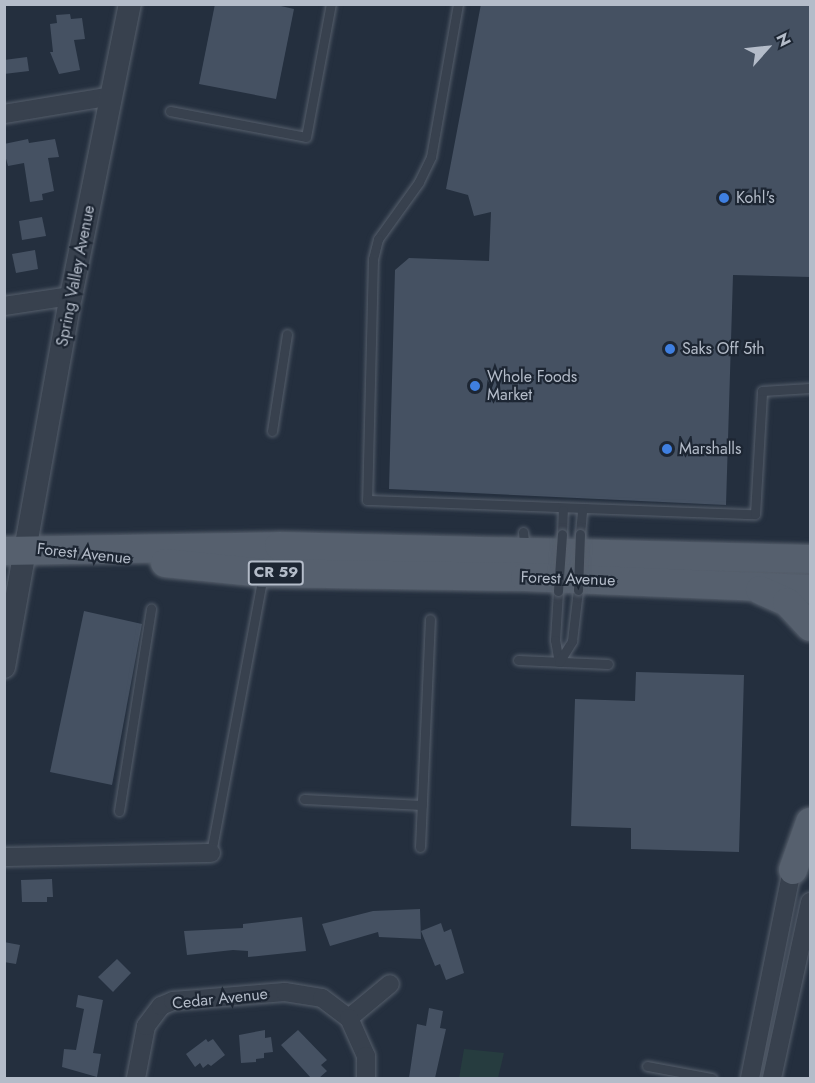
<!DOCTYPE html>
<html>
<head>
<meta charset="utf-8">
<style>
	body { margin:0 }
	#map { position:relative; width:815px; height:1083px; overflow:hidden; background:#242f3e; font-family:Jost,sans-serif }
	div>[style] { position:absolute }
	.green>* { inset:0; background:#263c3f }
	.building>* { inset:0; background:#455162 }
	.roads { filter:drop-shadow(0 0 2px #565f6c) drop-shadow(0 0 2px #565f6c) }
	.service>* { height:9px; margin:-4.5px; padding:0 4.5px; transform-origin:4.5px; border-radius:4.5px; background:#38414e }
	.minor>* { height:18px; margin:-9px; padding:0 9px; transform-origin:9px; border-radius:9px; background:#38414e }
	.tertiary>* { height:22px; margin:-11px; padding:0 11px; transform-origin:11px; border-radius:11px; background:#38414e }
	.primary>* { height:28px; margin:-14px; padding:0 14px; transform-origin:14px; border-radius:14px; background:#56606e }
	.bridges { filter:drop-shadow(0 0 2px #565f6c) drop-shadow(0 0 2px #565f6c) }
	.service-bridge>* { height:9px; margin:-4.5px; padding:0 4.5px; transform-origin:4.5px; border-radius:4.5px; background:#38414e }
	.dots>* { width:16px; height:16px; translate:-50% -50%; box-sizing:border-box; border:3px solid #1d2633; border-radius:50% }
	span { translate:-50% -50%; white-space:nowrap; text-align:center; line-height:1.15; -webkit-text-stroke:4.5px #1d2633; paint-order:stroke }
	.shield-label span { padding:2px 4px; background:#1d2633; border:2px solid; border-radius:4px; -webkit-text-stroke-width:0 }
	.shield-label { font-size:15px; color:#b4bcc9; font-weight:700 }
	.poi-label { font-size:16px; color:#b4bcc9 }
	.left { translate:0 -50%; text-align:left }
	.street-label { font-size:16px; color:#b4bcc9 }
	.frame { position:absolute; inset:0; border:6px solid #b4bcc9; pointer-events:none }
	.north { position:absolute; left:737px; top:18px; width:60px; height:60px; -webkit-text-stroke:4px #1d2633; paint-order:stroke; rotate:63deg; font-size:16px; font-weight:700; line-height:24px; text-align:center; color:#b4bcc9 }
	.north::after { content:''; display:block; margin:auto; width:21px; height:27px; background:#b4bcc9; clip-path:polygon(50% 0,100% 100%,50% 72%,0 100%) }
</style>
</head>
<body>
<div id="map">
	<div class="green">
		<i style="clip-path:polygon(464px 1049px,504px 1053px,498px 1078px,459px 1078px)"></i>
	</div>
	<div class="building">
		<i style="clip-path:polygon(215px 4px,272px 4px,294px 9px,276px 99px,199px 84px)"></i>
		<i style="clip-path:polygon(481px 4px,810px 4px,810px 277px,733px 275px,726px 505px,389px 489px,395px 270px,409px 258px,489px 261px,491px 212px,474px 216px,468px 195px,446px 189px)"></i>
		<i style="clip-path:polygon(70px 14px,71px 19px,82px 18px,85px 39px,74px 40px,80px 70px,59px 74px,50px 52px,53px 52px,50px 24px,57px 23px,56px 15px)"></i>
		<i style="clip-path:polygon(27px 57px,29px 71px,4px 74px,4px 60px)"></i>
		<i style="clip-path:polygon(28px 139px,29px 143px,55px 139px,59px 157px,48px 158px,54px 191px,42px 194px,43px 200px,30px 202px,24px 163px,8px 166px,4px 151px,4px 144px)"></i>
		<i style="clip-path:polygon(42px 217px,46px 236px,22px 240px,19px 221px)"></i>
		<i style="clip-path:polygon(35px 250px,38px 269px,16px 273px,12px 254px)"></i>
		<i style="clip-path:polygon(84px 611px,142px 624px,112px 785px,50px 772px)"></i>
		<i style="clip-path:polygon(636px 672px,744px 675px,739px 852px,631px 849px,631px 828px,571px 826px,575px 699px,635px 701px)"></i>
		<i style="clip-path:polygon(52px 879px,53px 897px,47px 897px,47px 902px,22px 902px,21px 880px)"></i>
		<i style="clip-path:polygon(420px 909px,421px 939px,379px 937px,378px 932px,330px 946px,322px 924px,373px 911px)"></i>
		<i style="clip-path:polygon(302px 917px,306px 951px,248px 957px,248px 951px,233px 950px,187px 955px,184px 931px,243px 928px,243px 924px)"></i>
		<i style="clip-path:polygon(441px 923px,444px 932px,451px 929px,464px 973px,446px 980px,440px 964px,435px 966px,421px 931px)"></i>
		<i style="clip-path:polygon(4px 942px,20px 945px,16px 964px,4px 962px)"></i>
		<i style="clip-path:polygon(117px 959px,131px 973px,113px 992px,98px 977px)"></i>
		<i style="clip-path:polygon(78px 995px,103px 1000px,93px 1053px,101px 1054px,97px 1077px,62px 1067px,64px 1049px,76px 1050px,84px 1009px,76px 1007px)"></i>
		<i style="clip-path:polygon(429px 1008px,443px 1011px,440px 1028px,446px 1029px,435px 1078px,409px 1078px,417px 1024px,426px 1026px)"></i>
		<i style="clip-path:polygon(265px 1030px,265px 1038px,271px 1037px,273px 1052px,264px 1053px,264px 1058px,256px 1059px,256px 1062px,241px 1063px,239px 1035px)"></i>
		<i style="clip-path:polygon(298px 1030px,327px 1060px,321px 1065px,327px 1071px,319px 1078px,311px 1078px,281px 1045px)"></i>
		<i style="clip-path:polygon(206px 1039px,208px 1042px,213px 1039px,225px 1055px,211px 1066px,208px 1064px,203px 1068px,200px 1063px,195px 1067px,186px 1054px)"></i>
	</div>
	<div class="roads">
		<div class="service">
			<i style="left:458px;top:4px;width:155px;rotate:100deg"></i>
			<i style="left:431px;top:157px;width:28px;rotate:116deg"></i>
			<i style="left:419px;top:182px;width:70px;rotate:125.7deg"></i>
			<i style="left:378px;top:239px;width:21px;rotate:104deg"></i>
			<i style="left:373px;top:259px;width:241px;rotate:91.4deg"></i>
			<i style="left:367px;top:500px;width:388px;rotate:2.1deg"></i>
			<i style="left:755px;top:514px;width:123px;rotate:-86.7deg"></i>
			<i style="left:762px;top:391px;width:48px;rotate:-3.6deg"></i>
			<i style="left:170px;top:111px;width:138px;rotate:10.8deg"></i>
			<i style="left:306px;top:137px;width:135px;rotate:-79.4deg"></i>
			<i style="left:272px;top:431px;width:98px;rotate:-81.2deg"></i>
			<i style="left:523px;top:532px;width:18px;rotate:84deg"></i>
			<i style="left:562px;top:534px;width:24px;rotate:-88deg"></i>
			<i style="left:580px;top:534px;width:23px;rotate:-85deg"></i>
			<i style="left:558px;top:591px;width:49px;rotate:93.5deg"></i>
			<i style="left:555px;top:640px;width:22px;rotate:80deg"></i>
			<i style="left:518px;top:660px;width:90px;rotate:2.5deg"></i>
			<i style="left:559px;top:662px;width:25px;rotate:-58deg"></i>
			<i style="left:572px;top:641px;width:51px;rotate:-83.3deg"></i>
			<i style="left:304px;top:799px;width:118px;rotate:2.9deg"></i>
			<i style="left:119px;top:811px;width:205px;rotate:-81deg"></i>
			<i style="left:420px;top:847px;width:228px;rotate:-87.5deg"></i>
			<i style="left:211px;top:853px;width:282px;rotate:-79.4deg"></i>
			<i style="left:647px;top:1066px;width:66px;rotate:10.5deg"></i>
		</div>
		<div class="minor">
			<i style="left:4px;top:114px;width:109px;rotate:-9.5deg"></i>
			<i style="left:4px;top:306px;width:68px;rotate:-8.5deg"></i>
			<i style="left:4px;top:857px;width:207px;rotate:-1.1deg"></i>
			<i style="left:349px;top:1018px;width:53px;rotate:-39.7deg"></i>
			<i style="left:136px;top:1078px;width:53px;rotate:-79.1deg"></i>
			<i style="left:146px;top:1026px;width:25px;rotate:-53deg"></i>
			<i style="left:161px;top:1006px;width:13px;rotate:-23deg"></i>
			<i style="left:173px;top:1001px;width:112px;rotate:-4.6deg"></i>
			<i style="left:285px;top:992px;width:37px;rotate:9deg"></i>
			<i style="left:322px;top:998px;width:34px;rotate:37deg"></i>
			<i style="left:349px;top:1018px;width:42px;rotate:65.9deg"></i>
			<i style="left:366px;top:1056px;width:22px;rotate:90deg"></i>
			<i style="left:750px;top:1078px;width:207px;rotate:-78.6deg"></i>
			<i style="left:791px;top:875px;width:16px;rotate:-55deg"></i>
			<i style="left:772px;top:1078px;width:180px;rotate:-77.8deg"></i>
		</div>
		<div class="tertiary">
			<i style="left:4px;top:667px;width:377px;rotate:-79.8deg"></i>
			<i style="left:71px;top:296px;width:298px;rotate:-78.6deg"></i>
		</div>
		<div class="primary">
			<i style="left:4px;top:551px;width:275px;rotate:-1deg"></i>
			<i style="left:279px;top:546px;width:531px;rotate:1.4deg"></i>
			<i style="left:165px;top:563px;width:99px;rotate:5.8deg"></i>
			<i style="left:263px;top:573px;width:262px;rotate:0.9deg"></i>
			<i style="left:525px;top:577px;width:285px;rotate:2.4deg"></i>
			<i style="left:760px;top:590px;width:30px;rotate:24deg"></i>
			<i style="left:787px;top:602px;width:34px;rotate:47deg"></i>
			<i style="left:793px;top:870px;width:51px;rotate:-70.5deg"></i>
		</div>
	</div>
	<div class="bridges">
		<div class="service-bridge">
			<i style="left:578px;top:590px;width:56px;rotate:-88deg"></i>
			<i style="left:558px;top:591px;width:57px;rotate:-86deg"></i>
		</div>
	</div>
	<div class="dots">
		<i style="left:724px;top:198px;background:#3f7fe0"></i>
		<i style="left:670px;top:349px;background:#3f7fe0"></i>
		<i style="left:475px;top:386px;background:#3f7fe0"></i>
		<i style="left:667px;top:449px;background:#3f7fe0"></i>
	</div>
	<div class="shield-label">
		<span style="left:276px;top:573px">CR 59</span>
	</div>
	<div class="poi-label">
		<span class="left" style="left:736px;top:198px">Kohl's</span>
		<span class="left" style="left:682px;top:349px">Saks Off 5th</span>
		<span class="left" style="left:487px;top:386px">Whole Foods<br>Market</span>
		<span class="left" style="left:679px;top:449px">Marshalls</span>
	</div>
	<div class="street-label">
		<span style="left:76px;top:276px;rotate:-79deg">Spring Valley Avenue</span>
		<span style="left:84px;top:554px;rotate:6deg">Forest Avenue</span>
		<span style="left:568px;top:579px;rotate:2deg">Forest Avenue</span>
		<span style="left:220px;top:999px;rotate:-6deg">Cedar Avenue</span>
	</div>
	<div class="frame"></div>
	<div class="north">N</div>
</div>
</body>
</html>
